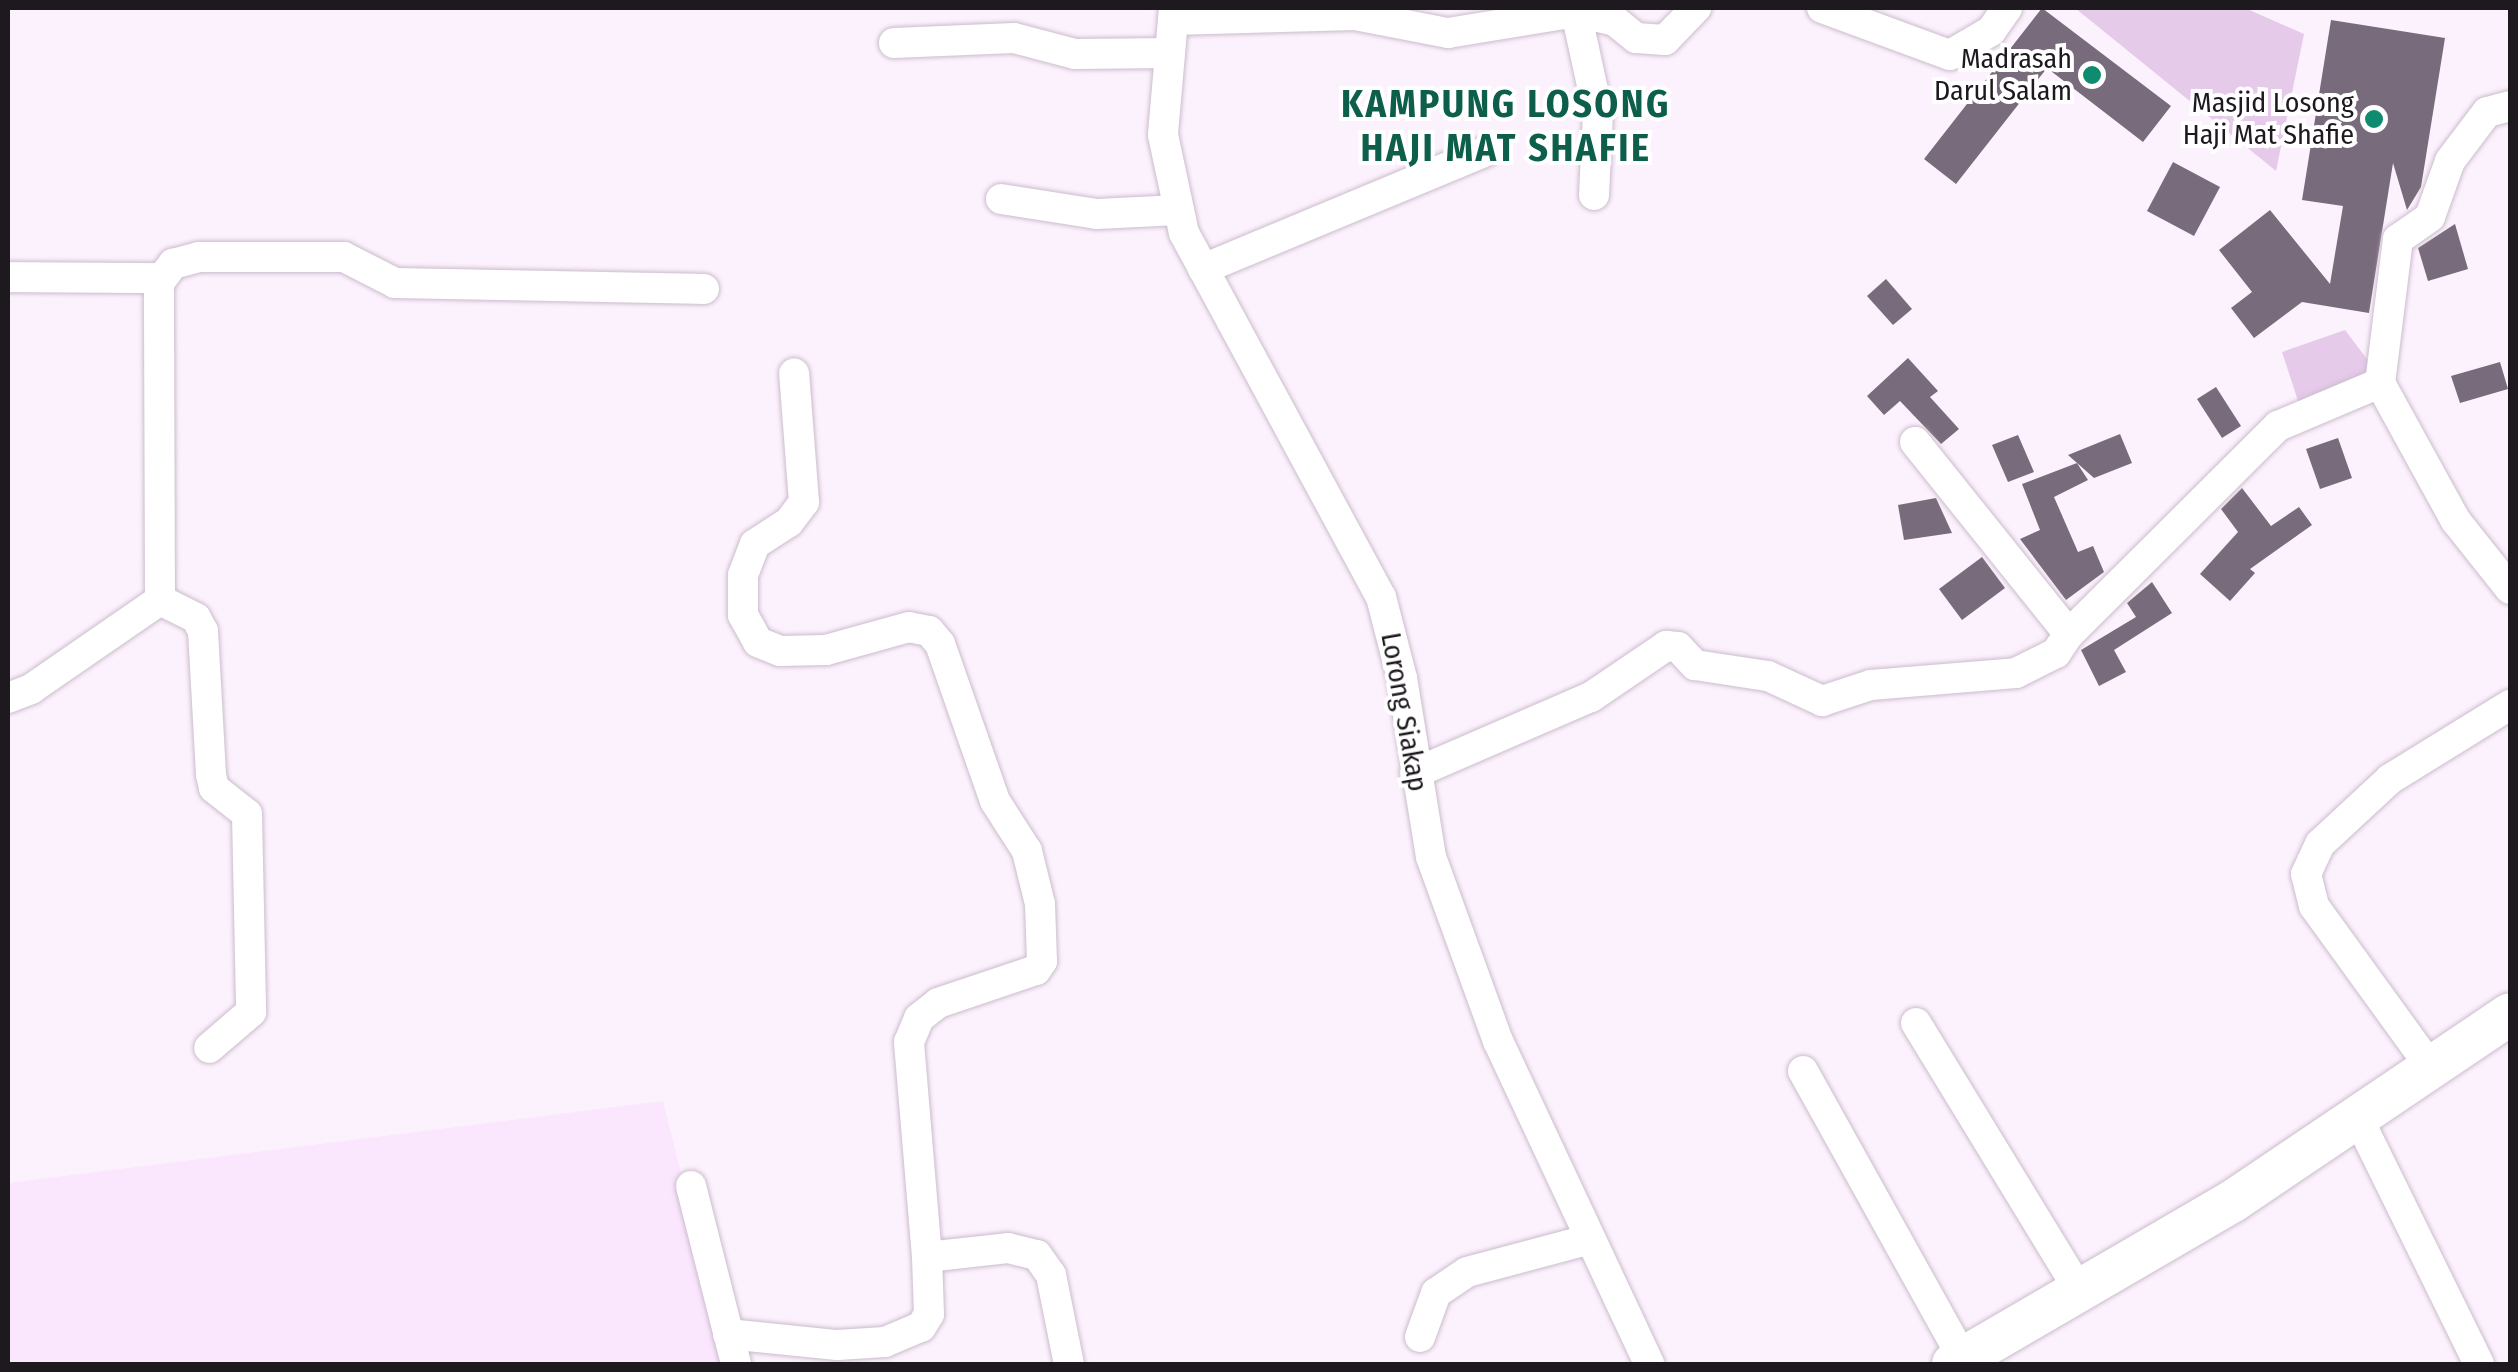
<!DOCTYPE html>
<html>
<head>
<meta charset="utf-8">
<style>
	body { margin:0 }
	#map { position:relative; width:2518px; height:1372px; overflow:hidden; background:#fcf2fd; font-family:"Fira Sans Condensed",sans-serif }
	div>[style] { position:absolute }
	.built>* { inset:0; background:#fae6fd }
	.green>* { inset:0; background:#e6caea }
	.building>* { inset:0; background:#786b7b }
	.roads { filter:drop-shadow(0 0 2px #cbbccd) drop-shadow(0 0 2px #cbbccd) }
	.street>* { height:30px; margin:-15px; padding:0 15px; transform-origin:15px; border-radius:15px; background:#fff }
	.secondary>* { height:42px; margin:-21px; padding:0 21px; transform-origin:21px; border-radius:21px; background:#fff }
	.dots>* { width:28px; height:28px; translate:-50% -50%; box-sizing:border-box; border:5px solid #fff; border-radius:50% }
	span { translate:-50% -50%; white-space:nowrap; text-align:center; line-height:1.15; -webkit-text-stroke:8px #fff; paint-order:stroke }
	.poi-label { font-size:28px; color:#1e191f }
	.right { translate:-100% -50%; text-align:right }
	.street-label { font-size:28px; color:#1e191f }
	.district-label { font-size:38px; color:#0d5f4b; font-weight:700; letter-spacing:2.5px }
	.frame { position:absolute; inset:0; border:10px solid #1e191f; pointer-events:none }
</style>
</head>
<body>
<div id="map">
	<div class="built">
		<i style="clip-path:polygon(663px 1101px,729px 1364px,8px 1364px,8px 1183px)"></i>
	</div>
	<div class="green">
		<i style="clip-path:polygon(2075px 8px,2245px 8px,2304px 34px,2276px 171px)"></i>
		<i style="clip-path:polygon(2345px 330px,2373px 367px,2356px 386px,2300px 407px,2282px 352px)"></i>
	</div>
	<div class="building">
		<i style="clip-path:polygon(2042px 8px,2171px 106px,2143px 142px,2047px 68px,1956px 184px,1924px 159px)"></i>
		<i style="clip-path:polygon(2331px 20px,2445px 38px,2421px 187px,2407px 210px,2393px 163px,2369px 313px,2302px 302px,2254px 338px,2231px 308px,2252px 292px,2219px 250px,2270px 210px,2330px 284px,2343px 206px,2302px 200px)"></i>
		<i style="clip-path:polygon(2173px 162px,2220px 187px,2194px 236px,2147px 211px)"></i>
		<i style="clip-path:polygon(2455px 224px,2468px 269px,2428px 281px,2418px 248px)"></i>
		<i style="clip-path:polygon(1886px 279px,1912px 309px,1893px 325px,1867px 296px)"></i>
		<i style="clip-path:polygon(1908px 358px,1938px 391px,1930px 397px,1959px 429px,1941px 444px,1900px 401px,1884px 415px,1867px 396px)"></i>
		<i style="clip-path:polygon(2500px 362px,2508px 389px,2460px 403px,2451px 376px)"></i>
		<i style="clip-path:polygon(2216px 387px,2241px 426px,2222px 438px,2197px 399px)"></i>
		<i style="clip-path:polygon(2120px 434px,2132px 463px,2094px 478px,2068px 455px)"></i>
		<i style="clip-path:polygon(2018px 435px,2034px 472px,2008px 482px,1992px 445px)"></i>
		<i style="clip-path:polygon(2338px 438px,2352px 478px,2320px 489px,2306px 449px)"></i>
		<i style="clip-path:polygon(2077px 463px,2088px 480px,2054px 497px,2078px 552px,2093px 546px,2104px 572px,2066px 600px,2020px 539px,2040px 530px,2022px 484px)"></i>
		<i style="clip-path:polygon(2242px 488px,2271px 526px,2299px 507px,2312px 525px,2250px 569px,2255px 573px,2230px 601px,2200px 574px,2238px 532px,2221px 509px)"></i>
		<i style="clip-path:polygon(1936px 498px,1952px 533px,1904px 540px,1898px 505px)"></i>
		<i style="clip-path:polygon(1982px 557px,2005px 588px,1962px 620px,1939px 589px)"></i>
		<i style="clip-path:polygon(2152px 582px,2172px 613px,2114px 650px,2126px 672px,2099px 686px,2081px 650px,2136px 617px,2127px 603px)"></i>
	</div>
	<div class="roads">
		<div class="street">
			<i style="left:1174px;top:8px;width:127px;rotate:95deg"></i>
			<i style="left:1163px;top:135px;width:100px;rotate:77.9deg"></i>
			<i style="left:1184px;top:233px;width:414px;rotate:61.6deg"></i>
			<i style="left:1381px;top:597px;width:84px;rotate:75.5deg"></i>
			<i style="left:1402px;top:678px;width:181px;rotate:80.8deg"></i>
			<i style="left:1431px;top:857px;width:196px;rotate:70deg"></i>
			<i style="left:1498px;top:1041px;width:357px;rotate:64.9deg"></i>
			<i style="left:1822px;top:8px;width:136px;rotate:20.2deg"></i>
			<i style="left:1950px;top:55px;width:48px;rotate:-30.3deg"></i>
			<i style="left:1991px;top:31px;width:28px;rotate:-55deg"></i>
			<i style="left:1576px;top:12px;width:103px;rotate:77.7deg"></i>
			<i style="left:1598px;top:113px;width:82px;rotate:92.8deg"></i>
			<i style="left:1173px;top:20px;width:182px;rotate:-1.6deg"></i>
			<i style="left:1355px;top:15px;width:95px;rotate:11deg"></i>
			<i style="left:1448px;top:33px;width:130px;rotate:-9.3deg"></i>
			<i style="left:1576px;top:12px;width:40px;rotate:13deg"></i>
			<i style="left:1615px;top:21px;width:27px;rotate:39deg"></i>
			<i style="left:1636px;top:38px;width:29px;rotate:4deg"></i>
			<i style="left:1665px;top:40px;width:45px;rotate:-45.9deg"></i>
			<i style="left:894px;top:43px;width:120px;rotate:-2.4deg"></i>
			<i style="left:1014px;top:38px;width:63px;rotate:14.7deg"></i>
			<i style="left:1075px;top:54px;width:95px;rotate:-0.6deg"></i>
			<i style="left:2510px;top:106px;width:24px;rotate:165deg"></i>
			<i style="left:2487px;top:112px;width:61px;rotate:127.1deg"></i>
			<i style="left:2450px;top:161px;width:59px;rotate:109.7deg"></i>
			<i style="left:2430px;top:217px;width:39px;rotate:145deg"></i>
			<i style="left:2398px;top:239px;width:145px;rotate:97.1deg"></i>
			<i style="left:2380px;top:383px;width:158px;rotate:61.2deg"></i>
			<i style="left:2456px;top:521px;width:87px;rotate:51.5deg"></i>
			<i style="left:1001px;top:199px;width:97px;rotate:8.9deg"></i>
			<i style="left:1097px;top:214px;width:82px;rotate:-2.8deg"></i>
			<i style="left:1203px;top:269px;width:308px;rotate:-22.6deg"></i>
			<i style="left:8px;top:277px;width:153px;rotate:0.4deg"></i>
			<i style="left:1915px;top:442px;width:246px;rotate:51.3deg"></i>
			<i style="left:2069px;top:634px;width:295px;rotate:-44.9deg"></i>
			<i style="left:2278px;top:426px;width:111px;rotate:-22.9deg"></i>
			<i style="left:160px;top:600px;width:40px;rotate:26.6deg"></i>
			<i style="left:196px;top:618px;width:15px;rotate:62deg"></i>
			<i style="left:203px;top:631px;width:144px;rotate:86.8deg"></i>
			<i style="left:211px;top:775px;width:13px;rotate:77deg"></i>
			<i style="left:214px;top:788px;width:42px;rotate:38.2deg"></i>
			<i style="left:247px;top:814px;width:198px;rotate:88.8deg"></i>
			<i style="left:251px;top:1012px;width:55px;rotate:139.4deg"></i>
			<i style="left:8px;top:698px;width:25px;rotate:-21deg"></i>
			<i style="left:31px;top:689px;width:157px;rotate:-34.6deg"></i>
			<i style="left:160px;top:600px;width:317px;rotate:-90.2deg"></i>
			<i style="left:159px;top:283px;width:24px;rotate:-54deg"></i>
			<i style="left:173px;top:264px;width:27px;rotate:-15deg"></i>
			<i style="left:199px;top:257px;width:145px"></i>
			<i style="left:344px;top:257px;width:57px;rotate:27deg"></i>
			<i style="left:395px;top:283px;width:309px;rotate:1.1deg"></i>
			<i style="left:1415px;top:773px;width:192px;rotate:-23.4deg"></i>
			<i style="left:1591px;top:697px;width:91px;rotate:-34.2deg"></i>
			<i style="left:1666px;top:646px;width:12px;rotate:5deg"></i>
			<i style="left:1678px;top:647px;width:25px;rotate:47deg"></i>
			<i style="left:1695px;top:665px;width:74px;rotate:8.6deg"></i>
			<i style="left:1768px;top:676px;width:60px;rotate:24.8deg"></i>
			<i style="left:1822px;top:701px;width:52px;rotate:-18.1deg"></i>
			<i style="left:1871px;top:685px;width:145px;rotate:-4.7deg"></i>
			<i style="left:2016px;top:673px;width:45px;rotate:-26.6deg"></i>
			<i style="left:2056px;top:653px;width:23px;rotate:-56deg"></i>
			<i style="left:1916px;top:1023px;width:313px;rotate:58.6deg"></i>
			<i style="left:2432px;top:1069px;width:201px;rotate:-125.9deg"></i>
			<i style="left:2314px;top:906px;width:33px;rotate:-104deg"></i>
			<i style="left:2306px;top:874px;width:33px;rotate:-65deg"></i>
			<i style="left:2320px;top:844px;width:96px;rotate:-42.9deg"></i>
			<i style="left:2390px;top:779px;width:141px;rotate:-31.7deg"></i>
			<i style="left:1803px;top:1071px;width:329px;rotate:60.9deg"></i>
			<i style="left:2358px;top:1118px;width:274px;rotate:63.8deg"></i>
			<i style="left:691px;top:1186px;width:184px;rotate:75.8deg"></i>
			<i style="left:927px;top:1257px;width:81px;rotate:-6.3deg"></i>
			<i style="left:1008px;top:1248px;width:30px;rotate:14deg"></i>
			<i style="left:1037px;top:1255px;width:24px;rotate:55deg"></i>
			<i style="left:1051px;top:1275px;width:91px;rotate:78.6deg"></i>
			<i style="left:728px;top:1334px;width:110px;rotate:5.8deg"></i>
			<i style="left:837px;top:1345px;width:48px;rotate:-3.6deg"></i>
			<i style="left:885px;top:1342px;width:39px;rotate:-23deg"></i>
			<i style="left:921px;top:1327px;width:15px;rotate:-58deg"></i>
			<i style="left:929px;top:1314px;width:57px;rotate:-92deg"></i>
			<i style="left:927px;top:1257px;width:216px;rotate:-94.8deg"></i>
			<i style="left:909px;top:1042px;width:26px;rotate:-67deg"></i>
			<i style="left:919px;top:1018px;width:24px;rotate:-38deg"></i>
			<i style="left:938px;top:1003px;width:103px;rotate:-18.6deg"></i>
			<i style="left:1036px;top:970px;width:11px;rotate:-56deg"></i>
			<i style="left:1042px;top:961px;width:57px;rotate:-92deg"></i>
			<i style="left:1040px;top:904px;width:55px;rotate:-103.8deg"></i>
			<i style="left:1027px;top:851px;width:59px;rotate:-122.6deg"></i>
			<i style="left:995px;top:801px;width:166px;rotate:-109.3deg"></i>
			<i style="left:940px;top:644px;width:17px;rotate:-130deg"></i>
			<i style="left:929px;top:631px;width:20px;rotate:-169deg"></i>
			<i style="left:909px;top:627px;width:86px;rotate:164.5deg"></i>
			<i style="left:826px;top:650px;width:46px;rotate:178.8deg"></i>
			<i style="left:780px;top:651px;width:24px;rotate:-158deg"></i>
			<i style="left:758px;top:642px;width:31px;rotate:-119deg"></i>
			<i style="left:743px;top:615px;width:40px;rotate:-90deg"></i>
			<i style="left:743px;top:575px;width:33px;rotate:-69deg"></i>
			<i style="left:755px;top:544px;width:40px;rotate:-32.9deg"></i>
			<i style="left:789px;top:522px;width:25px;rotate:-53deg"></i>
			<i style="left:804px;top:502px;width:129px;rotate:-94.4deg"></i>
			<i style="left:1420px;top:1337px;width:47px;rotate:-70deg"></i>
			<i style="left:1436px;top:1293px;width:37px;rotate:-34deg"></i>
			<i style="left:1467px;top:1272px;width:124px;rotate:-14.9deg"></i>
		</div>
		<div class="secondary">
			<i style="left:1953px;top:1364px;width:324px;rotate:-30.2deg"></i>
			<i style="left:2233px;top:1201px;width:334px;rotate:-34deg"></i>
		</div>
	</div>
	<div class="dots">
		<i style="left:2092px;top:75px;background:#0f8c6f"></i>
		<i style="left:2374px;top:119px;background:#0f8c6f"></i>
	</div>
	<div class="poi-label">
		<span class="right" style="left:2072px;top:75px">Madrasah<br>Darul Salam</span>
		<span class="right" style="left:2354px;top:119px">Masjid Losong<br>Haji Mat Shafie</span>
	</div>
	<div class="street-label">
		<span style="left:1404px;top:712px;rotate:80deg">Lorong Siakap</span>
	</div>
	<div class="district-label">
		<span style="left:1506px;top:127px">KAMPUNG LOSONG<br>HAJI MAT SHAFIE</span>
	</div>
	<div class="frame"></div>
</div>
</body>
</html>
